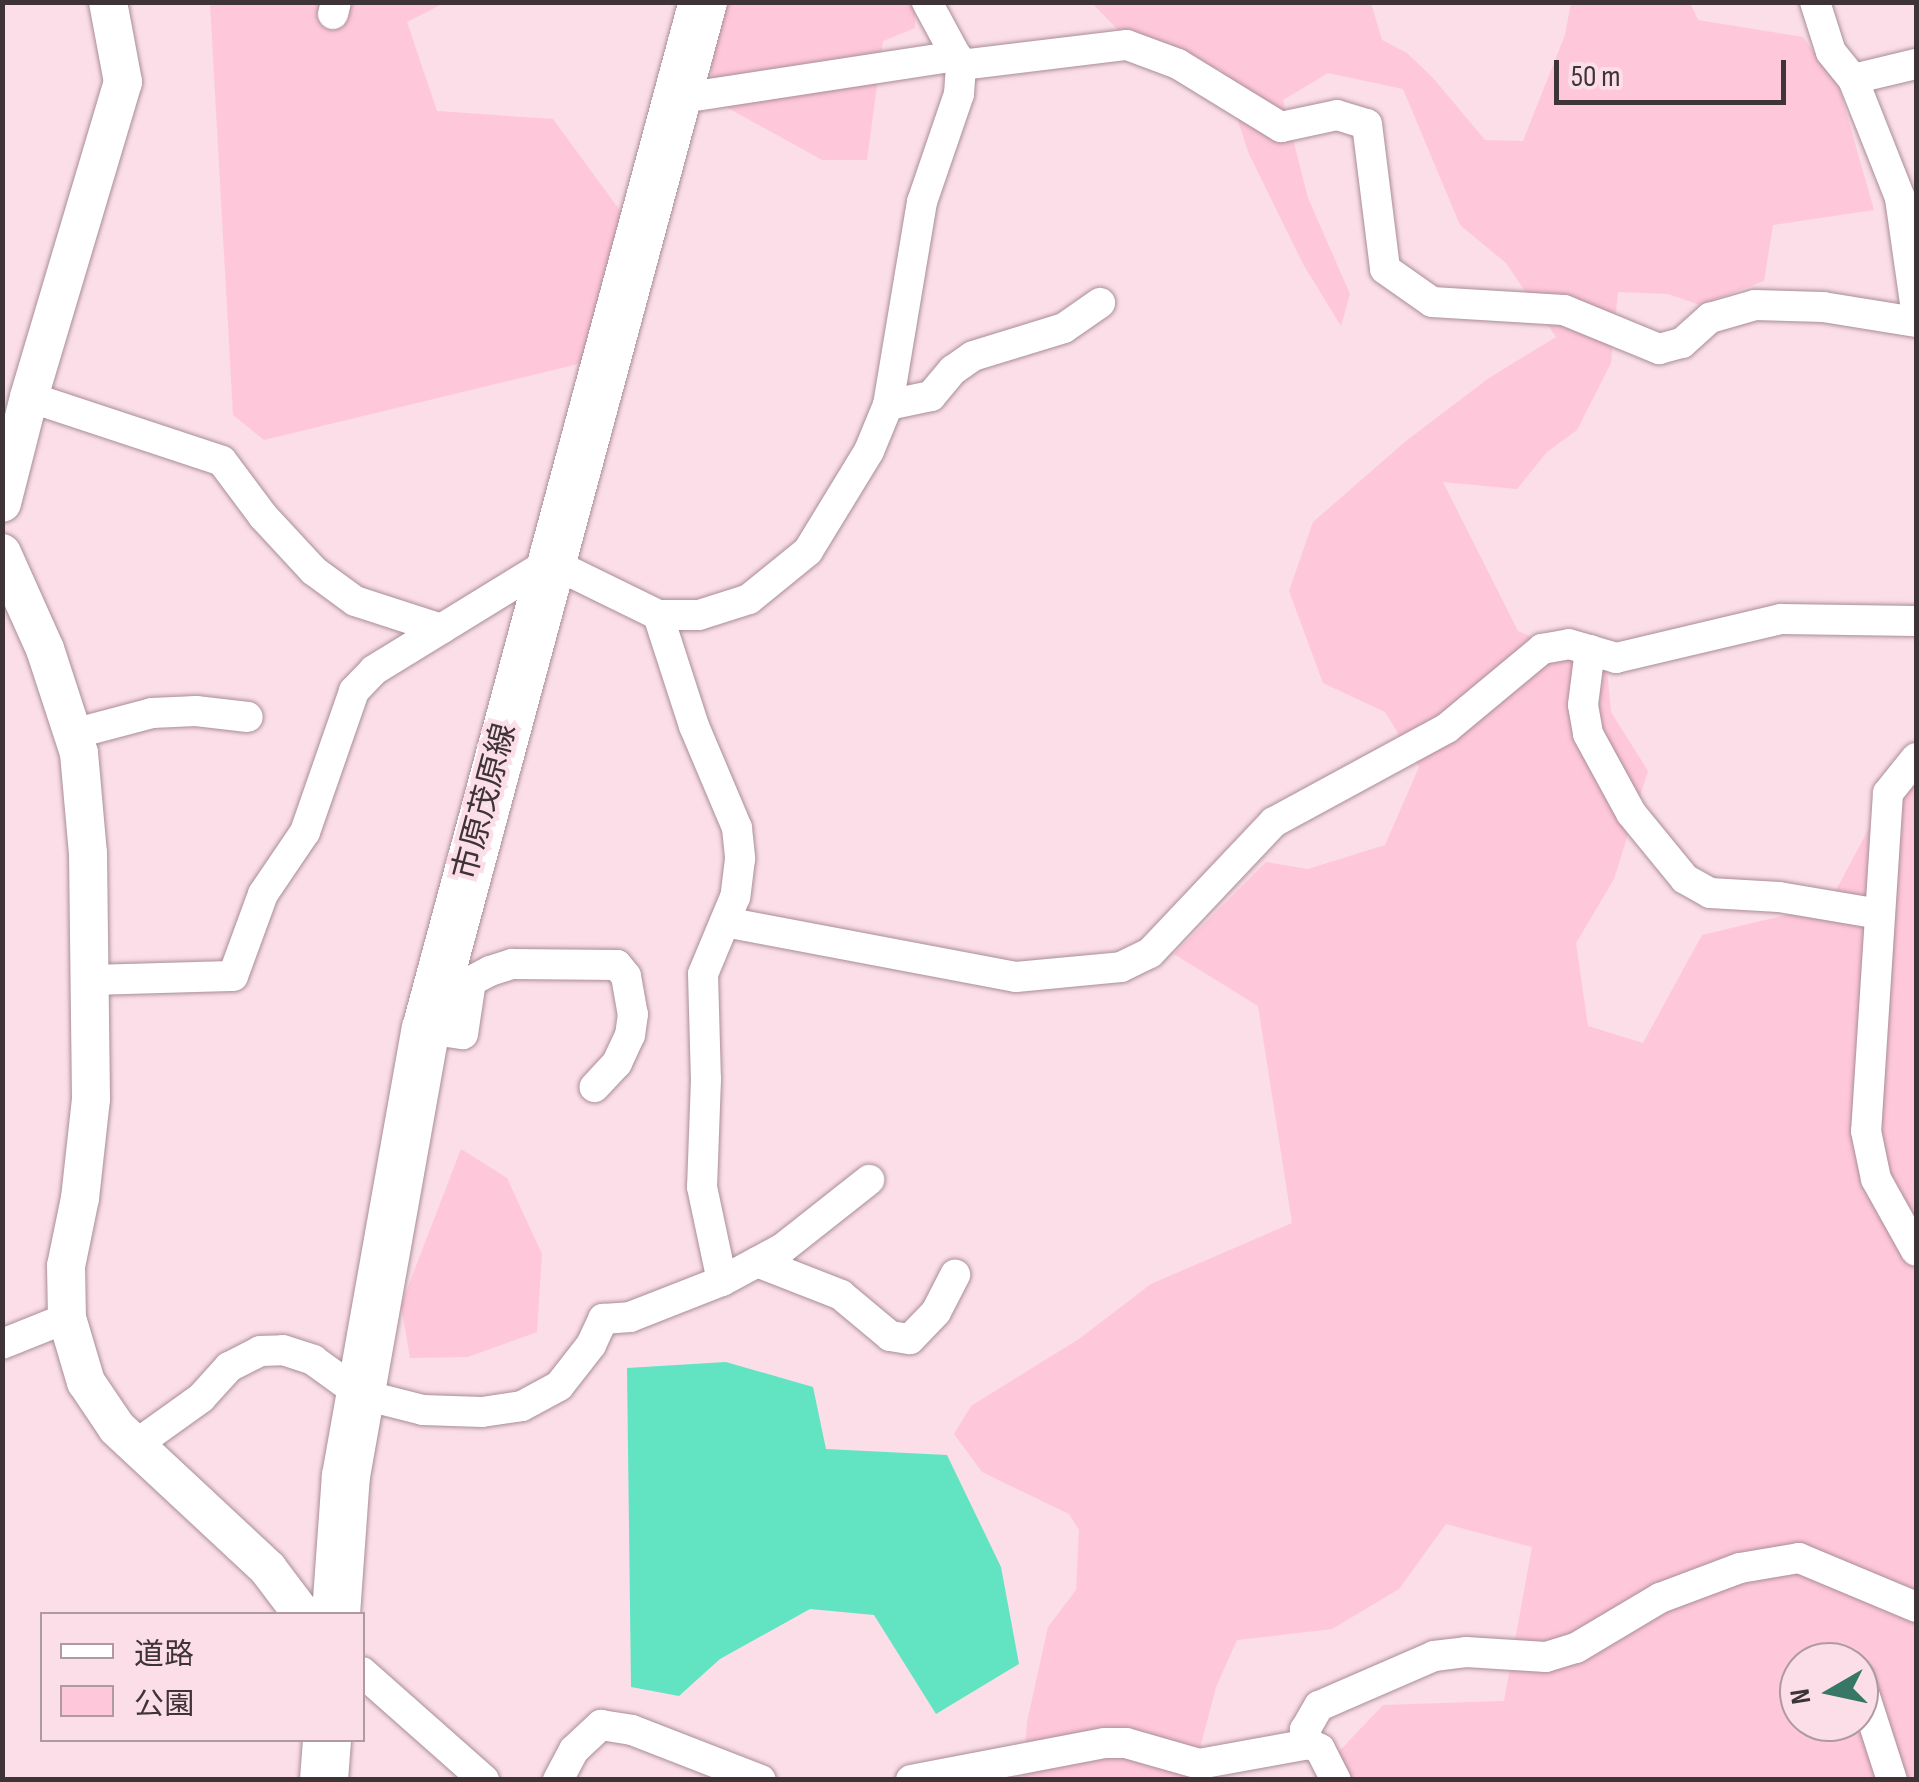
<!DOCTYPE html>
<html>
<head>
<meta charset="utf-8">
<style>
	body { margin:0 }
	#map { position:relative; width:1919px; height:1782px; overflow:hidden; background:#fbdee7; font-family:"Sofia Sans Condensed","Noto Sans JP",sans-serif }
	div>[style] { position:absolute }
	.green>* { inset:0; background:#ffc7da }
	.water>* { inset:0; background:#62e4c2 }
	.roads { filter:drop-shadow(0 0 2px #a98e97) drop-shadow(0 0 2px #a98e97) }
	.minor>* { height:30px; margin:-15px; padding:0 15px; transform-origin:15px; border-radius:15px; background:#fff }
	.tertiary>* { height:38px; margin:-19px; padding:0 19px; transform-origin:19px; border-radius:19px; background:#fff }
	.primary>* { height:48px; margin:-24px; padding:0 24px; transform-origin:24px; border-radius:24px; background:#fff }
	span { translate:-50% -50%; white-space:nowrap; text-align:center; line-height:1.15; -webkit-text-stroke:9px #fbdee7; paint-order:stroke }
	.street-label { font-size:32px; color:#3e3337 }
	.frame { position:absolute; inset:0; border:5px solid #3e3337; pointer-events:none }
	.legend { position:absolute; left:40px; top:1612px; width:325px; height:130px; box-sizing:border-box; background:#fbdee7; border:2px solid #af9aa1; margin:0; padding:12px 18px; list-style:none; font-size:30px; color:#3e3337 }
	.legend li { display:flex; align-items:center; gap:20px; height:50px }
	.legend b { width:50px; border:2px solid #af9aa1 }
	.north { position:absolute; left:1779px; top:1642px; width:100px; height:100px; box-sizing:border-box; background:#fbdee7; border:2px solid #af9aa1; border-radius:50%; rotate:261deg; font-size:28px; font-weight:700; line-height:40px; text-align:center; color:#3e3337 }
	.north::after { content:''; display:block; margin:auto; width:35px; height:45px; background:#367765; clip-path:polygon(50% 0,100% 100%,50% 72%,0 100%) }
	.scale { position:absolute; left:1554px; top:60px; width:232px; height:45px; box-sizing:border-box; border:5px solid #3e3337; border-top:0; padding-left:12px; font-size:30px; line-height:35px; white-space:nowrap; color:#3e3337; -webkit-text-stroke:8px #fbdee7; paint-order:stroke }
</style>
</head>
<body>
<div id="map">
	<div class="green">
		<i style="clip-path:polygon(210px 3px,444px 3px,407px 22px,437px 111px,553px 119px,624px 216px,632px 351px,264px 440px,233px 415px)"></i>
		<i style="clip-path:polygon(721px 3px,915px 3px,915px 28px,883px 41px,867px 160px,822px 160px,719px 103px,709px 62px)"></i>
		<i style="clip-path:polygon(evenodd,1092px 3px,1371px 3px,1382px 40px,1407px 53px,1433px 78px,1485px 140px,1523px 141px,1565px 35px,1571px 3px,1690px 3px,1698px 20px,1803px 37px,1839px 87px,1874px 210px,1773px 225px,1764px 281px,1700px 305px,1668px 294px,1618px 292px,1611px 363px,1577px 430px,1547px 452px,1517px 489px,1443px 482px,1518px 631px,1607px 670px,1611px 712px,1648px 771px,1614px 879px,1576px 943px,1588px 1026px,1643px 1043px,1702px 935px,1828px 905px,1888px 793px,1916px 767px,1916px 1779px,1313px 1779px,1383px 1705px,1504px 1701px,1532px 1547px,1446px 1524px,1399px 1589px,1332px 1629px,1237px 1640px,1216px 1687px,1192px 1779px,1023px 1779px,1027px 1722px,1048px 1627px,1076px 1590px,1079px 1530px,1069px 1514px,982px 1472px,954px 1434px,971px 1406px,1079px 1339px,1151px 1284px,1292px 1223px,1258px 1006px,1174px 954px,1266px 862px,1308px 869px,1385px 845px,1419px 767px,1385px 712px,1323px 683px,1289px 591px,1313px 522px,1406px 441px,1489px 378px,1556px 337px,1506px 263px,1460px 225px,1403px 89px,1328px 73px,1283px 100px,1308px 198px,1350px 294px,1341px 326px,1303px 264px,1249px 154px,1221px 70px,1119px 31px,1092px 3px,1799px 1662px,1859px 1662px,1859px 1722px,1799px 1722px,1799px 1662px)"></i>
		<i style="clip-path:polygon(461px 1149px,507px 1178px,542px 1254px,537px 1332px,468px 1357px,410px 1358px,401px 1305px)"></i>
	</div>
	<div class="water">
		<i style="clip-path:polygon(726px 1362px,813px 1387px,826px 1449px,947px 1455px,1001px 1567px,1019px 1664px,936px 1714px,874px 1615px,810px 1609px,720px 1659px,679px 1696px,631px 1687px,627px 1368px)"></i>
	</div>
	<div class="roads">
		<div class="minor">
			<i style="left:1815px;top:2px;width:52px;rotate:72.3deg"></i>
			<i style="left:1831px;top:52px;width:35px;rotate:51deg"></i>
			<i style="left:1853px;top:79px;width:128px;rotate:68.4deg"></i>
			<i style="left:1900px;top:198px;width:113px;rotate:81.9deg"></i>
			<i style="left:333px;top:14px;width:12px;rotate:-76deg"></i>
			<i style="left:961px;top:65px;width:167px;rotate:-6.9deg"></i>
			<i style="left:1127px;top:45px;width:54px;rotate:20.4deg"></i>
			<i style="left:1178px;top:64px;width:121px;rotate:31.5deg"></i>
			<i style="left:1281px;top:127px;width:57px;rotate:-12.1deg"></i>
			<i style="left:1337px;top:115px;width:31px;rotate:17deg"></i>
			<i style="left:1367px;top:124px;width:146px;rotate:82.9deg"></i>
			<i style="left:1385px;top:269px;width:57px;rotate:35.1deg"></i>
			<i style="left:1432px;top:302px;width:132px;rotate:3.5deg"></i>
			<i style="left:1564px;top:310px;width:103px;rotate:22.3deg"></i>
			<i style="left:1659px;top:349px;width:24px;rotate:-15deg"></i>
			<i style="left:1682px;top:343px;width:38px;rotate:-42deg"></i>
			<i style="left:1710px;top:318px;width:47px;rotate:-16.1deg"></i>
			<i style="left:1755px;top:305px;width:68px;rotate:1.7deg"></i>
			<i style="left:1823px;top:307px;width:94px;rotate:9.2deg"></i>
			<i style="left:1853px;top:79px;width:65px;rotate:-13.4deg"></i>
			<i style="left:676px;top:99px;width:284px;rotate:-8.7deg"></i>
			<i style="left:29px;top:397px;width:203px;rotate:18.3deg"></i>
			<i style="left:222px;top:461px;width:69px;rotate:53.3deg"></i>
			<i style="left:263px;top:516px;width:75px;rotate:47.2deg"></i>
			<i style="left:314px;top:571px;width:51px;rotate:36.2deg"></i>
			<i style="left:355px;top:601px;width:90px;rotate:18deg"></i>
			<i style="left:441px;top:629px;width:128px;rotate:-31.6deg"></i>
			<i style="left:550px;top:562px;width:120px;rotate:26.1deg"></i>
			<i style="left:658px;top:615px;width:41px"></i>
			<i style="left:699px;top:615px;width:52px;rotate:-17.7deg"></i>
			<i style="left:749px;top:599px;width:76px;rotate:-39.1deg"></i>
			<i style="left:808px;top:551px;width:117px;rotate:-58.6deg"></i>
			<i style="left:869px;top:451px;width:50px;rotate:-67.6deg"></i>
			<i style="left:888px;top:405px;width:206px;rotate:-80.5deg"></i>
			<i style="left:922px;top:202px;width:114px;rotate:-71.1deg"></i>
			<i style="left:959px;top:94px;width:29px;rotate:-86deg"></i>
			<i style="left:961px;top:65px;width:72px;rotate:-118.4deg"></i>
			<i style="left:888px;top:405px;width:44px;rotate:-11.8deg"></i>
			<i style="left:931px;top:396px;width:34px;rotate:-50deg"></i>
			<i style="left:953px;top:370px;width:24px;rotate:-35deg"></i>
			<i style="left:973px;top:356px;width:95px;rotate:-17.1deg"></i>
			<i style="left:1064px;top:328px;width:44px;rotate:-34.8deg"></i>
			<i style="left:658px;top:615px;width:117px;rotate:72deg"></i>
			<i style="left:694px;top:726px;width:111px;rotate:67.1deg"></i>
			<i style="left:737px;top:828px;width:31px;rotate:84deg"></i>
			<i style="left:740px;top:859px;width:38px;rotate:97deg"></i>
			<i style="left:735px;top:897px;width:83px;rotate:112.6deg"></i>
			<i style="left:703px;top:974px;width:105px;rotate:88.4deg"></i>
			<i style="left:706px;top:1079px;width:108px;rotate:92.1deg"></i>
			<i style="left:702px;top:1187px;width:96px;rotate:78deg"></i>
			<i style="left:1590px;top:650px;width:55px;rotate:97.3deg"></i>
			<i style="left:1583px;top:705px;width:29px;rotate:80deg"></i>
			<i style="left:1588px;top:734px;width:90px;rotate:61.4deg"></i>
			<i style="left:1631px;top:813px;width:85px;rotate:50.7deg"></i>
			<i style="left:1685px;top:879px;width:29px;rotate:29deg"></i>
			<i style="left:1710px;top:893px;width:69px;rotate:3.3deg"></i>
			<i style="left:1779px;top:897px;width:102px;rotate:9.6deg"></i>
			<i style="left:73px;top:734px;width:82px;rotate:-14.9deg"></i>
			<i style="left:152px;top:713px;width:44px;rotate:-2.6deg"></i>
			<i style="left:196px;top:711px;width:52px;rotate:6.6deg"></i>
			<i style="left:1916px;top:758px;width:45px;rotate:128.7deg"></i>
			<i style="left:1888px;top:793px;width:339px;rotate:93.7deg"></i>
			<i style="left:1866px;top:1131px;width:49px;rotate:78.2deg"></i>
			<i style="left:1876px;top:1179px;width:82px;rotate:60.9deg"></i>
			<i style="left:725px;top:922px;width:296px;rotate:10.7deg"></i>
			<i style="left:1016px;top:977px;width:105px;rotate:-5.4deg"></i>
			<i style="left:1121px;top:967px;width:32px;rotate:-26deg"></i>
			<i style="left:1150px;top:953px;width:180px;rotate:-46.6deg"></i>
			<i style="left:1274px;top:822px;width:197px;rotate:-28.5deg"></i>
			<i style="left:1447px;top:728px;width:124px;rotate:-39.7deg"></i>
			<i style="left:1542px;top:649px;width:27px;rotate:-10deg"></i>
			<i style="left:1569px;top:644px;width:49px;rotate:16.6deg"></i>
			<i style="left:1616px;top:658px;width:170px;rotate:-13.3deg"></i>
			<i style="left:1781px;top:619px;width:135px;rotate:0.8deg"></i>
			<i style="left:89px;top:980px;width:144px;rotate:-1.6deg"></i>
			<i style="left:233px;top:976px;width:87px;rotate:-69.9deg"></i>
			<i style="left:263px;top:894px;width:75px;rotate:-55.9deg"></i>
			<i style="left:305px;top:832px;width:149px;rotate:-70.8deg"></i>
			<i style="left:354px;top:691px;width:29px;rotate:-46deg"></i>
			<i style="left:374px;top:670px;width:79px;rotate:-31.5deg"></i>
			<i style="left:426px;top:1029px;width:37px;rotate:8deg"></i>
			<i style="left:463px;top:1034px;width:54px;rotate:-81.4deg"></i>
			<i style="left:471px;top:981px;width:21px;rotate:-28deg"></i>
			<i style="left:490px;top:971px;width:23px;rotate:-18deg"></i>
			<i style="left:512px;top:964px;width:105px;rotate:0.5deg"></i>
			<i style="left:617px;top:965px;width:14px;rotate:51deg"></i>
			<i style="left:626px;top:976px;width:39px;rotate:80deg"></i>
			<i style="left:633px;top:1014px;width:21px;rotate:98deg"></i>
			<i style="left:630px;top:1035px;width:31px;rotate:115deg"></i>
			<i style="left:617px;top:1063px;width:33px;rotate:133deg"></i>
			<i style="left:757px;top:1262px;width:90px;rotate:21.4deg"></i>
			<i style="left:841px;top:1295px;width:64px;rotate:39.9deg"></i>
			<i style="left:890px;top:1336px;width:20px;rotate:9deg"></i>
			<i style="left:910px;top:1339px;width:37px;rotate:-46deg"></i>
			<i style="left:936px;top:1312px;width:42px;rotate:-62.8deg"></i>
			<i style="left:2px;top:1344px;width:70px;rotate:-21.8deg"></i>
			<i style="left:134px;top:1446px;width:82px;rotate:-35.6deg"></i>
			<i style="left:201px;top:1398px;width:42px;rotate:-47.9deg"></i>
			<i style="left:229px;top:1367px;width:35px;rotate:-27deg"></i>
			<i style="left:260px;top:1351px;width:23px;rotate:-2deg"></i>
			<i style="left:283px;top:1350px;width:32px;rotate:18deg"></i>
			<i style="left:313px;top:1360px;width:58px;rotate:35.9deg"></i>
			<i style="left:360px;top:1394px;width:65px;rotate:14.3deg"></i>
			<i style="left:423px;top:1410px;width:59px;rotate:1.9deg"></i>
			<i style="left:482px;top:1412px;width:40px;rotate:-8.5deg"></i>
			<i style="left:522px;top:1406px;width:42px;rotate:-28.4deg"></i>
			<i style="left:559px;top:1386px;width:52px;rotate:-52deg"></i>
			<i style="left:591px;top:1345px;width:29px;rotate:-65deg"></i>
			<i style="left:603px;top:1319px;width:27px;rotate:-4deg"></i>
			<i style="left:630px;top:1317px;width:99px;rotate:-21.4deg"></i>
			<i style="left:722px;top:1281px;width:69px;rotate:-28.4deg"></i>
			<i style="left:783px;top:1248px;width:110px;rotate:-38.3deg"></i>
			<i style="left:362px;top:1672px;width:163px;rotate:41.5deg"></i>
			<i style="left:1859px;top:1678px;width:107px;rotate:72.1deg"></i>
			<i style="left:1309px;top:1744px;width:15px;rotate:-106deg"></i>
			<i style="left:1305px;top:1730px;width:28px;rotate:-60deg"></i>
			<i style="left:1319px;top:1706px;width:125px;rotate:-23.5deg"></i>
			<i style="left:1434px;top:1656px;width:32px;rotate:-7deg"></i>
			<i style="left:1466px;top:1652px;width:80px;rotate:3.6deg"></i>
			<i style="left:1546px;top:1657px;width:31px;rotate:-17deg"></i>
			<i style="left:1576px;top:1648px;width:98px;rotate:-30.8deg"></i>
			<i style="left:1660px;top:1598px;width:85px;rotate:-20.6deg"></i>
			<i style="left:1740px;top:1568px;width:60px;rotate:-9.6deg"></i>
			<i style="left:1799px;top:1558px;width:127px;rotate:22.7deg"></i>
			<i style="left:558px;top:1780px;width:34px;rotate:-62deg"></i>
			<i style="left:574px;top:1750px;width:37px;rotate:-43deg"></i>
			<i style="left:601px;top:1725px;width:31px;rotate:9deg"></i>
			<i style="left:632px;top:1730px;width:138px;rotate:21.2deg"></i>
			<i style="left:911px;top:1780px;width:197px;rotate:-10.8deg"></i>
			<i style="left:1105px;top:1743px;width:21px"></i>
			<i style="left:1126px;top:1743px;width:76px;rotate:16deg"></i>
			<i style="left:1199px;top:1764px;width:112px;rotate:-10.3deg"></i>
			<i style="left:1309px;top:1744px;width:12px;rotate:24deg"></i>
			<i style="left:1320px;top:1749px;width:35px;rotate:63deg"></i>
		</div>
		<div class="tertiary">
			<i style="left:2px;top:503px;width:109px;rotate:-75.7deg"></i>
			<i style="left:29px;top:397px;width:329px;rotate:-73.4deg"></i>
			<i style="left:123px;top:82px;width:81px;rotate:-100.6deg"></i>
			<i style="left:2px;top:553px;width:105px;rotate:65.9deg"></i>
			<i style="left:45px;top:649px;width:109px;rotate:71.9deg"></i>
			<i style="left:79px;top:753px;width:100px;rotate:84.9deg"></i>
			<i style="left:88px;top:853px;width:246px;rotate:89.3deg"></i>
			<i style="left:91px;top:1099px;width:100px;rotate:96.3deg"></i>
			<i style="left:80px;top:1198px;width:69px;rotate:101.6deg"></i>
			<i style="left:66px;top:1266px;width:52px;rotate:88.9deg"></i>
			<i style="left:67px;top:1318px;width:67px;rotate:73.5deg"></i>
			<i style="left:86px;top:1382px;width:55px;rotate:56deg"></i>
			<i style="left:117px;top:1428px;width:207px;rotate:43deg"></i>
			<i style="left:268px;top:1569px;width:56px;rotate:52.9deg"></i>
		</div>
		<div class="primary">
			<i style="left:336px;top:1614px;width:138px;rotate:-85.9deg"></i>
			<i style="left:346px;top:1476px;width:454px;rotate:-79.9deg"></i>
			<i style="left:426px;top:1029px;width:1064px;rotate:-74.91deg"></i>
			<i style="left:324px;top:1780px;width:40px;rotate:-85.7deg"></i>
		</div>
	</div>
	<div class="street-label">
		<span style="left:486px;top:802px;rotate:-75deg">市原茂原線</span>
	</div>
	<div class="frame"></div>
	<ul class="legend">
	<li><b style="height:12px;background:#fff"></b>道路</li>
	<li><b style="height:28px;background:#ffc7da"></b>公園</li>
	</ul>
	<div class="north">N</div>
	<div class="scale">50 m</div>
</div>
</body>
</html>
